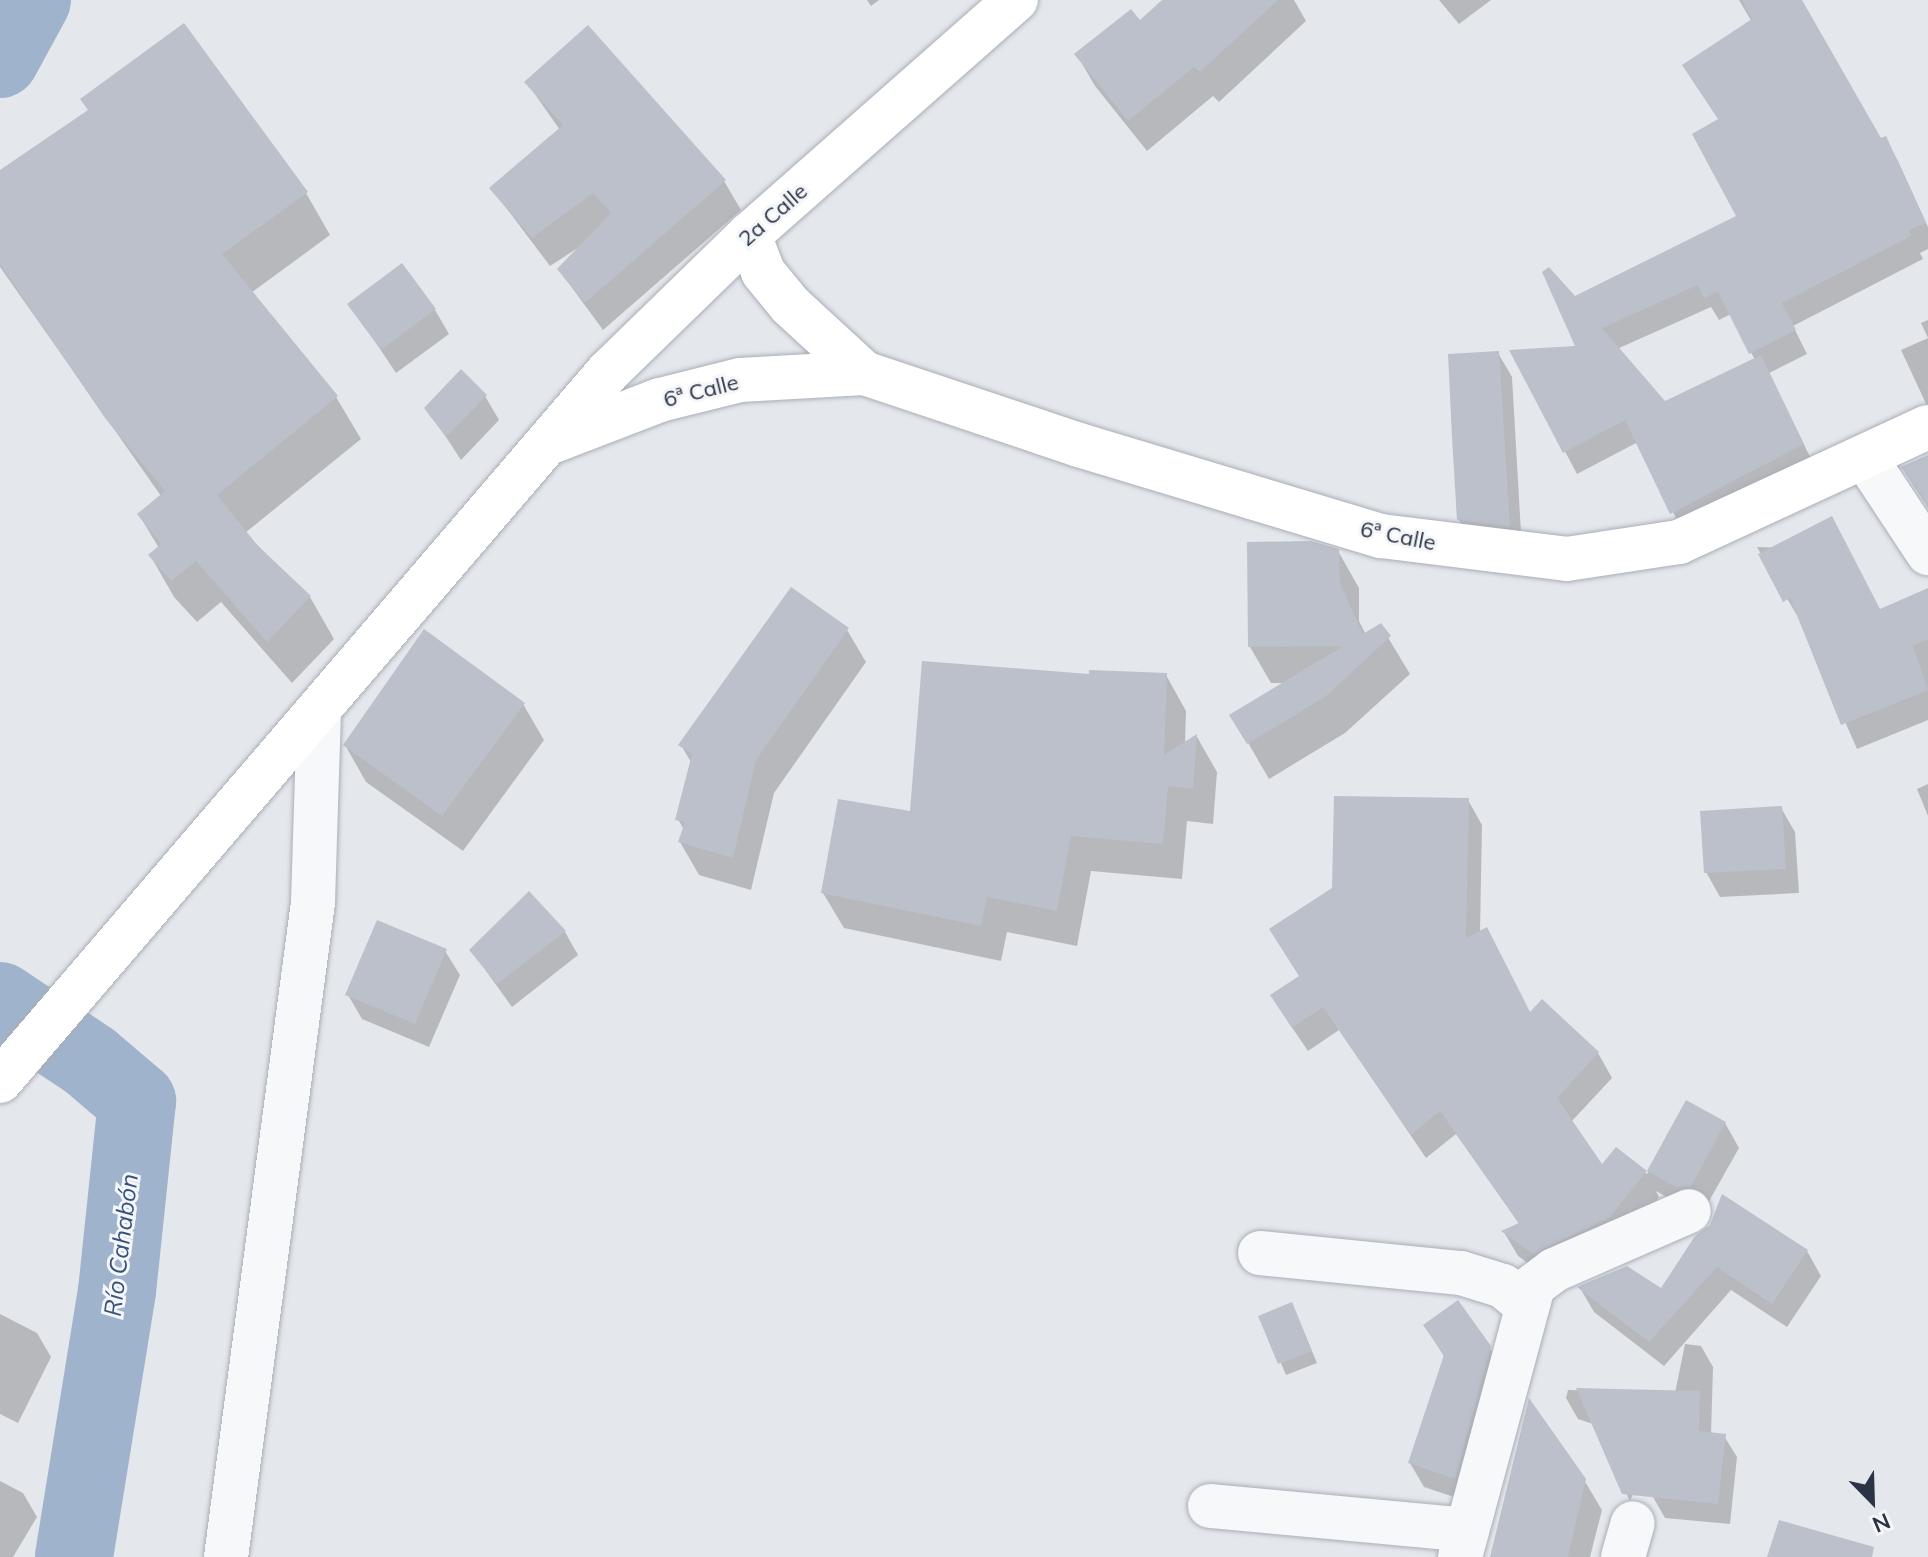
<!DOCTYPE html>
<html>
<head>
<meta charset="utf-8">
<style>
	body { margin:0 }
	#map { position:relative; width:1928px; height:1557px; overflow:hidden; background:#e4e7ec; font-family:Mulish,sans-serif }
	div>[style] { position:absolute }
	.shadow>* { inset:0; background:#0003 }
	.river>* { height:78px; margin:-39px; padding:0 39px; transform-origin:39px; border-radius:39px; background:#9fb4cc }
	.building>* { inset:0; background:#bbc0ca }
	.roads { filter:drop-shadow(0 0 2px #a9aeb7) drop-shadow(0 0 2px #a9aeb7) }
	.street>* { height:44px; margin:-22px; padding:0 22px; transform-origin:22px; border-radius:22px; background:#f7f8fa }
	.secondary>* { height:44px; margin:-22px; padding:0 22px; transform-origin:22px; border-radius:22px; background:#fff }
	span { translate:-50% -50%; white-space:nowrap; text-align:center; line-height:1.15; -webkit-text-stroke:6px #f4f6f9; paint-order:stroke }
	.street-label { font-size:22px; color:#2b3445 }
	.water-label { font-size:24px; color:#34527a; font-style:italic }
	.north { position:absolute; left:1832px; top:1461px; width:80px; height:80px; -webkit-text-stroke:6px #f4f6f9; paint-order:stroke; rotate:157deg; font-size:22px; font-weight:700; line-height:32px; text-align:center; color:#2b3445 }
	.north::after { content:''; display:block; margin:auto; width:28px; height:36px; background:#2b3445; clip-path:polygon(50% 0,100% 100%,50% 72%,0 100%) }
</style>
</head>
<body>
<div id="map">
	<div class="shadow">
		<i style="clip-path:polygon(867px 0,879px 0,871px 6px)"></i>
		<i style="clip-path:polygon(1165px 0,1294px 0,1306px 21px,1219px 102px,1213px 96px,1147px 151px,1095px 86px,1077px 55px,1140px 23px)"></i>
		<i style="clip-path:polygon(1439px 0,1491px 0,1459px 24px)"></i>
		<i style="clip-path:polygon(evenodd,1739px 0,1801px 0,1880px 140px,1885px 138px,1898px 161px,1928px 227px,1928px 249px,1920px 253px,1923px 259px,1793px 326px,1807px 354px,1769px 373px,1815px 467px,1685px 536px,1638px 442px,1577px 474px,1512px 352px,1578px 348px,1574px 299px,1738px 217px,1719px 121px,1752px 22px,1739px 0,1711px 307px,1719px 320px,1731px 314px,1755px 360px,1665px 404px,1617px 349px,1711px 307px)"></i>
		<i style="clip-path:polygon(527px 83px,724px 181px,741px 210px,603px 330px,559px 270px,584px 244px,550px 266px,492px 189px,560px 130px)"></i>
		<i style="clip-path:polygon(0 172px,306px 193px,330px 235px,251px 293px,336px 397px,361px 439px,245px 533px,310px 597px,334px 639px,292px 683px,221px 602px,197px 622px,174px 597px,150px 555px,159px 548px,139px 515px,161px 496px,0 267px)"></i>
		<i style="clip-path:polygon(350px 304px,435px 310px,449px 334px,396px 373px)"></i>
		<i style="clip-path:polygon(1928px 320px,1928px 408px,1901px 350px,1928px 338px,1921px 323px)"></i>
		<i style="clip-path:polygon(1498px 353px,1512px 377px,1522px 550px,1474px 544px,1459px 520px)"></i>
		<i style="clip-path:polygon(485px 396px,499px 420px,461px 460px,427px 408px)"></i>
		<i style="clip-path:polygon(1757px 547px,1847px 550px,1880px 611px,1928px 590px,1928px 720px,1857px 749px,1802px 624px)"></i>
		<i style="clip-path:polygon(1338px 551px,1359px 588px,1359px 621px,1366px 635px,1381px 626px,1410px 674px,1345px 733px,1269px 779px,1232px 715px,1286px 683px,1271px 683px,1250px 647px)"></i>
		<i style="clip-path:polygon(847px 630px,866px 662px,774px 793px,751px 890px,699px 875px,680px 842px,684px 830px,678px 819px,692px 764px,681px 745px)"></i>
		<i style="clip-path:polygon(1166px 675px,1186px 711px,1185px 744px,1197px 737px,1217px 772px,1213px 824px,1187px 821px,1182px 879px,1091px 871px,1077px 946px,1007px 932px,1001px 961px,844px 928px,823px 893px,912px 813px,1091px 676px)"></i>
		<i style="clip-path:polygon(523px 704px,544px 740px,463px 851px,366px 782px,345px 745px)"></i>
		<i style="clip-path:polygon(1928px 784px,1928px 816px,1917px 789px)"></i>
		<i style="clip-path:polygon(1468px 800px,1482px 825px,1480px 933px,1531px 1014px,1598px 1053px,1612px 1078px,1571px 1122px,1602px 1167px,1616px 1149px,1647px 1174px,1687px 1103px,1725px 1123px,1739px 1148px,1704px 1210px,1694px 1212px,1656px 1191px,1659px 1197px,1623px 1243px,1548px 1278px,1518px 1256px,1504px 1232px,1520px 1225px,1456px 1134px,1426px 1158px,1339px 1030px,1308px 1051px,1287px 1020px,1301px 977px)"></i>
		<i style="clip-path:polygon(1781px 808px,1795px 832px,1799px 893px,1720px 897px,1706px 872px)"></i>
		<i style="clip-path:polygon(565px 932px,578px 955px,512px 1007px,471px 950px)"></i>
		<i style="clip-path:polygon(445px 951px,460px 975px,429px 1047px,362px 1019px,348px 995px)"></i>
		<i style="clip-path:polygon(1696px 1237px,1807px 1251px,1821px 1276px,1787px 1327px,1731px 1290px,1664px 1366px,1594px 1312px,1580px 1288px,1661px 1290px)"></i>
		<i style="clip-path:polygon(1292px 1304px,1317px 1363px,1286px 1375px,1261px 1317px)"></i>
		<i style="clip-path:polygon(0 1314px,37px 1333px,51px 1357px,18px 1423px,0 1414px)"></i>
		<i style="clip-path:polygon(1425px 1326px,1489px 1347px,1504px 1372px,1469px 1502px,1424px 1487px,1410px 1463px,1445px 1358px)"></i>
		<i style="clip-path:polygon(1685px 1344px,1701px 1346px,1713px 1367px,1711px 1435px,1724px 1436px,1737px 1457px,1730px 1524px,1665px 1518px,1653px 1497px,1664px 1445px,1654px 1442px,1630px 1501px,1593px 1424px,1578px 1419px,1566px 1398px,1568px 1390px,1675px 1393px)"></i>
		<i style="clip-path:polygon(1584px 1480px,1602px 1510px,1590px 1557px,1492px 1557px)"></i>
		<i style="clip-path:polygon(0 1481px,23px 1493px,37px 1517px,13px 1557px,0 1557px)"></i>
	</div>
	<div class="river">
		<i style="left:0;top:59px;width:67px;rotate:-61.5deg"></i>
		<i style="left:0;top:1001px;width:108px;rotate:33.7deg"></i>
		<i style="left:90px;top:1061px;width:62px;rotate:40.4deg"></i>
		<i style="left:137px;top:1101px;width:191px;rotate:96deg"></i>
		<i style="left:117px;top:1291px;width:269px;rotate:99.2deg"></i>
	</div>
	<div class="building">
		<i style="clip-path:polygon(1162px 0,1278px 0,1200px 72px,1194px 67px,1128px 121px,1074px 54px,1131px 9px,1140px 20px)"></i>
		<i style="clip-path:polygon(1742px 0,1802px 0,1881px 138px,1886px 136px,1926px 223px,1909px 230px,1911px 236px,1782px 303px,1796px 330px,1749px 354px,1718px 292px,1704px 298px,1698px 285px,1602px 328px,1665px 401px,1761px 355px,1804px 444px,1670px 514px,1625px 420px,1563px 453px,1509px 350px,1575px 346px,1542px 272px,1549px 267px,1575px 296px,1736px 216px,1692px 134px,1718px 119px,1682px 65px,1752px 19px)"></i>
		<i style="clip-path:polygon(184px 23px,308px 192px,222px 254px,338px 396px,217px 495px,258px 546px,311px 596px,267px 642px,196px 561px,171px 581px,148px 555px,161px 544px,137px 514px,165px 491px,105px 418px,0 264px,0 170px,88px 110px,80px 99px)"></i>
		<i style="clip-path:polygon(588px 25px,726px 180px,585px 303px,557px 269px,611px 213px,593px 193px,532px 238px,489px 188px,563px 125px,524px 82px)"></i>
		<i style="clip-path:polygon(402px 263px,436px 309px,381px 350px,347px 304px)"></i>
		<i style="clip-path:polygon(1499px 351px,1510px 527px,1457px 520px,1452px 437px,1448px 354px)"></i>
		<i style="clip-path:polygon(461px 369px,487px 395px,446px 437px,424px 408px)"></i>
		<i style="clip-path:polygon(1928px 455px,1928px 508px,1901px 467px)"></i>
		<i style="clip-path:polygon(1832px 516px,1880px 609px,1928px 588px,1928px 639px,1913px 646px,1928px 690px,1841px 725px,1790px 598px,1783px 602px,1758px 554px)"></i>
		<i style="clip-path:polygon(1311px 541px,1339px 549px,1340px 583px,1363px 634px,1381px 623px,1391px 636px,1325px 697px,1247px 744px,1229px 715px,1343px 646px,1248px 647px,1247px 542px)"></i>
		<i style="clip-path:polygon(791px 587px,849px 628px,756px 760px,733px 858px,678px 842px,685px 822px,675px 820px,692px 754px,678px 745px)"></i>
		<i style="clip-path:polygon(424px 629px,525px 703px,442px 816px,343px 745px)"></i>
		<i style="clip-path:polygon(922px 661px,1089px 674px,1089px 670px,1167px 673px,1164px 755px,1197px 734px,1193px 789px,1168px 786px,1163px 844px,1071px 836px,1057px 911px,987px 897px,981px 926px,821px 893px,838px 799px,910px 811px)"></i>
		<i style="clip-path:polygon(1334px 796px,1469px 798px,1466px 938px,1487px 927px,1530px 1012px,1542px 999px,1599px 1052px,1557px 1098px,1602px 1164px,1616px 1147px,1647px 1171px,1609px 1218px,1533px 1254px,1501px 1231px,1519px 1223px,1440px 1111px,1411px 1135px,1323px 1007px,1292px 1028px,1270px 995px,1299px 976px,1269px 929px,1332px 888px)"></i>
		<i style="clip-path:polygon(1782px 806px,1786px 869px,1704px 873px,1700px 811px)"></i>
		<i style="clip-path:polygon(529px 891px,566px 931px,497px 984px,469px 950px)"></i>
		<i style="clip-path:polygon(377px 920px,447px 949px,415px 1024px,345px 995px)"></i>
		<i style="clip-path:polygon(1686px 1100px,1726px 1122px,1691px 1186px,1678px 1188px,1647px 1171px)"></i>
		<i style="clip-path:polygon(1722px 1194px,1808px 1250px,1772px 1304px,1717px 1267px,1649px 1342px,1577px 1287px,1627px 1266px,1661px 1288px,1695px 1236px,1710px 1225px)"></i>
		<i style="clip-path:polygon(1458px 1300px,1491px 1346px,1455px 1479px,1408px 1463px,1444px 1355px,1423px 1325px)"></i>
		<i style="clip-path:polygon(1292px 1302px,1312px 1351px,1278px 1364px,1258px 1316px)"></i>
		<i style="clip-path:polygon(1576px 1388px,1700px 1391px,1699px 1431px,1726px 1434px,1718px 1504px,1622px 1494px)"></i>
		<i style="clip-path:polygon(1529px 1398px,1586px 1479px,1568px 1557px,1490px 1557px)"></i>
		<i style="clip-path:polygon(1779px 1520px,1874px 1547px,1872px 1557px,1767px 1557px)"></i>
	</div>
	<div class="roads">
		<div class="street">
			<i style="left:1866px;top:459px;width:113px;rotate:56.6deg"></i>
			<i style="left:1260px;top:1253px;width:202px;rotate:5.7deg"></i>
			<i style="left:1461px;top:1273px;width:44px;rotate:17.2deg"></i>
			<i style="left:1503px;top:1286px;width:30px;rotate:40deg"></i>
			<i style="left:1210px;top:1506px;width:258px;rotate:5.3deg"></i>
			<i style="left:226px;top:1557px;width:661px;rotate:-82.43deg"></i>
			<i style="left:313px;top:902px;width:192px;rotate:-88.2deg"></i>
			<i style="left:1460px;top:1557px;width:281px;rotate:-74.9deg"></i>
			<i style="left:1533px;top:1286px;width:26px;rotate:-37deg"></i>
			<i style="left:1554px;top:1270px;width:147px;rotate:-23.6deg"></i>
			<i style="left:1623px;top:1557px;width:35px;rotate:-74deg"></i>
		</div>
		<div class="secondary">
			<i style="left:749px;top:235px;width:40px;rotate:69deg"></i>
			<i style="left:763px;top:272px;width:43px;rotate:50.7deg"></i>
			<i style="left:790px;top:305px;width:100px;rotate:42.6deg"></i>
			<i style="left:551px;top:442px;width:117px;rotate:-21.1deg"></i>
			<i style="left:660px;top:400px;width:82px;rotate:-14deg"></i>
			<i style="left:740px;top:380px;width:124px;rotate:-3.2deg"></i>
			<i style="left:864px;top:373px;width:227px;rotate:18.5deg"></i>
			<i style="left:1079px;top:445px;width:315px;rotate:16.8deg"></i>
			<i style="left:1381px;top:536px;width:187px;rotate:7deg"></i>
			<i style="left:1567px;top:559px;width:113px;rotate:-8.6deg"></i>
			<i style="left:1679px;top:542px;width:274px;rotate:-24.8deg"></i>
			<i style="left:0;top:1081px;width:934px;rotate:-49.39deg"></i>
			<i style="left:608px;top:372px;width:197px;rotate:-44.2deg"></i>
			<i style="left:749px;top:235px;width:356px;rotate:-41.4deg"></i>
		</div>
	</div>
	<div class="street-label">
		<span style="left:773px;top:215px;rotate:-41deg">2a Calle</span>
		<span style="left:701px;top:391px;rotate:-14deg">6ª Calle</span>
		<span style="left:1398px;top:536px;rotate:11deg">6ª Calle</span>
	</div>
	<div class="water-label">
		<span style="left:121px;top:1245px;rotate:-83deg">Río Cahabón</span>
	</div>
	<div class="north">N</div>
</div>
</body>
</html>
